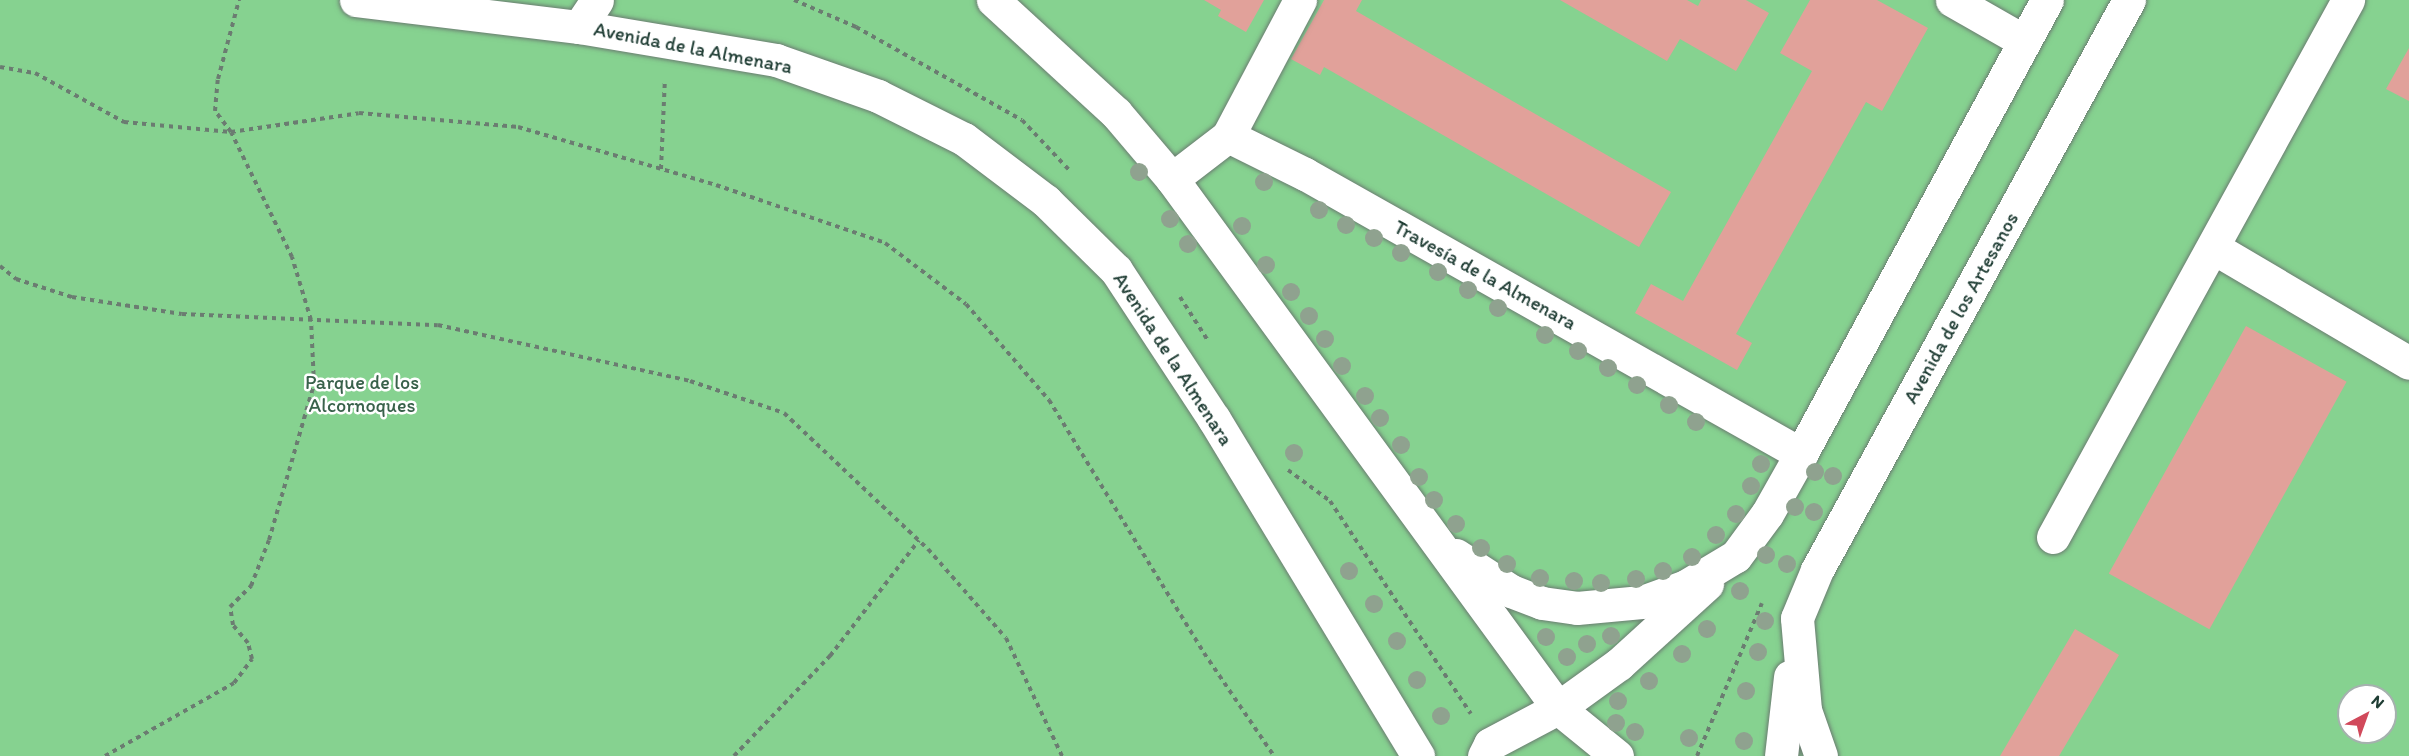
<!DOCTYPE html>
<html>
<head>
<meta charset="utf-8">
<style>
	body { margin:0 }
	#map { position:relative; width:2409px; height:756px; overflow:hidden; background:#f9f1e3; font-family:Itim,sans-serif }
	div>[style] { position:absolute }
	.green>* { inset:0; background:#86d290 }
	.building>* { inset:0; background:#e1a19a; transform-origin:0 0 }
	.path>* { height:4px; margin-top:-2px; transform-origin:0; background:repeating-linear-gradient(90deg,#6b7c71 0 4.5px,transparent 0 9px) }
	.roads { filter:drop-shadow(0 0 2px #6b7c71) drop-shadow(0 0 2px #6b7c71) }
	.minor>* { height:33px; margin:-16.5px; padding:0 16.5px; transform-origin:16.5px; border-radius:16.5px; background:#fff }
	.trees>* { width:18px; height:18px; margin:-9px; border-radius:50%; background:#8fa28f }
	span { translate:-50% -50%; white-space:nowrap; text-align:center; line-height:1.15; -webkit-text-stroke:5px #fff; paint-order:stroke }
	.street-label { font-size:20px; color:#1f3d34 }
	.park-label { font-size:20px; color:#39624b }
	.north { position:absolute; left:2337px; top:684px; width:60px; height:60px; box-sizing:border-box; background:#fff; border:2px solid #a5b1ae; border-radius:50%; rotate:41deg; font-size:16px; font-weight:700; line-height:24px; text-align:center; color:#1f3d34 }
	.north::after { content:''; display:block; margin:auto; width:21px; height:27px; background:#d1495b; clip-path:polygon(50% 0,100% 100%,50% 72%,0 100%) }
</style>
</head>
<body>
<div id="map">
	<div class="green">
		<div style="clip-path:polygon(evenodd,0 0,2409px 0,2409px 756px,0 756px,0 0,2349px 696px,2385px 696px,2385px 732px,2349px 732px,2349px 696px)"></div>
	</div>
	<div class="building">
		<div style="clip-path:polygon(1204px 0,1264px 0,1246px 32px,1218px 16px,1221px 10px)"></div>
		<div style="clip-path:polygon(1324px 0,1362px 0,1356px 11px,1671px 192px,1639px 247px,1324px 67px,1320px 75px,1291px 59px)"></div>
		<div style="clip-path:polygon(1560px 0,1687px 0,1698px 6px,1701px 0,1746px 0,1769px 13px,1736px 71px,1680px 39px,1667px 61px)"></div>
		<div style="clip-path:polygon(1810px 0,1877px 0,1928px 28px,1882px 111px,1866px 102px,1736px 334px,1752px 343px,1737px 370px,1635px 313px,1651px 284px,1683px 301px,1812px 71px,1780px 53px)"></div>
		<div style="clip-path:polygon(2409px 48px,2409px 101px,2386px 89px)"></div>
		<div style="left:2246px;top:326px;width:115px;height:283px;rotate:29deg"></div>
		<div style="clip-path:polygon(2075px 629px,2119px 655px,2059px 756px,2000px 756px)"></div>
	</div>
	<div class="path">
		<div style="left:794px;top:0;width:68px;rotate:23.5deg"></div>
		<div style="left:856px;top:27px;width:190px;rotate:29.3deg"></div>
		<div style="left:1022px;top:120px;width:71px;rotate:46.7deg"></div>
		<div style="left:0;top:67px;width:36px;rotate:10deg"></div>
		<div style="left:35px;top:73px;width:102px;rotate:28.8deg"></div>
		<div style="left:124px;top:122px;width:107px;rotate:5.3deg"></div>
		<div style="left:231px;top:132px;width:129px;rotate:-8.4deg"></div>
		<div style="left:359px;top:113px;width:160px;rotate:5deg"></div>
		<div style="left:518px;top:127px;width:206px;rotate:16.3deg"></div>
		<div style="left:716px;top:185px;width:179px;rotate:18.9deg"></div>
		<div style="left:885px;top:243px;width:101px;rotate:37deg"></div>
		<div style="left:966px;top:304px;width:127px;rotate:49.2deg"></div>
		<div style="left:1049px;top:400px;width:297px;rotate:58.5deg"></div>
		<div style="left:1204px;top:653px;width:125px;rotate:55.8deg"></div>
		<div style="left:661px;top:169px;width:90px;rotate:-87.5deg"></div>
		<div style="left:0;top:266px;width:21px;rotate:39deg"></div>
		<div style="left:16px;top:279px;width:59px;rotate:17.8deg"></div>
		<div style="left:72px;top:297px;width:111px;rotate:8.8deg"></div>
		<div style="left:182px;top:314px;width:256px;rotate:2.5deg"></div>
		<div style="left:438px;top:325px;width:258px;rotate:12.5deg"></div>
		<div style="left:690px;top:381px;width:99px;rotate:18.8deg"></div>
		<div style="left:784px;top:413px;width:198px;rotate:43.4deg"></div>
		<div style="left:928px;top:549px;width:118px;rotate:48.8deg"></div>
		<div style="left:1006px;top:638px;width:131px;rotate:64.6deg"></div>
		<div style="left:1180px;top:297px;width:50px;rotate:57.3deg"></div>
		<div style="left:1288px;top:470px;width:52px;rotate:36.4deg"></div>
		<div style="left:1330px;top:501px;width:255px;rotate:56.5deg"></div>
		<div style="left:105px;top:756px;width:148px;rotate:-29.5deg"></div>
		<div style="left:234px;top:683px;width:30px;rotate:-53deg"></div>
		<div style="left:252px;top:659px;width:16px;rotate:-104deg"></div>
		<div style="left:248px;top:643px;width:23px;rotate:-130deg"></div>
		<div style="left:233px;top:625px;width:18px;rotate:-99deg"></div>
		<div style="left:230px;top:607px;width:30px;rotate:-45deg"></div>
		<div style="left:251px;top:586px;width:49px;rotate:-68.6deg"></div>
		<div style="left:269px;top:540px;width:162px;rotate:-73.9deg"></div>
		<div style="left:314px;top:384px;width:64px;rotate:-92.7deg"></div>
		<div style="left:311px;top:320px;width:66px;rotate:-106.8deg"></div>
		<div style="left:292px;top:257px;width:139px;rotate:-116deg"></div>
		<div style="left:231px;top:132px;width:26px;rotate:-127deg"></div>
		<div style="left:215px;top:111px;width:32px;rotate:-85deg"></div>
		<div style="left:218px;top:79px;width:82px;rotate:-75.1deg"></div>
		<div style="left:734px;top:756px;width:139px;rotate:-46.2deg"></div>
		<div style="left:830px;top:656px;width:146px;rotate:-52.5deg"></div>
		<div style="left:1697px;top:756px;width:166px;rotate:-67deg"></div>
	</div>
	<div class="roads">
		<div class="minor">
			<div style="left:356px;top:0;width:225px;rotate:6.9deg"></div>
			<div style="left:579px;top:27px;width:200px;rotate:9.5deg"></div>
			<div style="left:776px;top:60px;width:108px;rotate:19.4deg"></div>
			<div style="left:878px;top:96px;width:96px;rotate:26.6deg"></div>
			<div style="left:964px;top:139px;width:103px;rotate:37.1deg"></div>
			<div style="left:1046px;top:201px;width:98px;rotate:44.6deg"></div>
			<div style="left:1116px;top:270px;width:178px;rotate:56.7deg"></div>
			<div style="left:1214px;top:419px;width:394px;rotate:58.8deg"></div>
			<div style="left:993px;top:0;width:167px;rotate:42.6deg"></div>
			<div style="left:1116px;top:113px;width:87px;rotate:49.7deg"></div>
			<div style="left:1172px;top:179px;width:655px;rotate:53.88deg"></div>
			<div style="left:1558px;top:708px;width:76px;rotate:39.1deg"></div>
			<div style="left:1952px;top:0;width:83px;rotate:29.7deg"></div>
			<div style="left:579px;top:27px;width:32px;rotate:-56deg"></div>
			<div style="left:1228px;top:136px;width:86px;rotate:26.3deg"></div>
			<div style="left:1305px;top:174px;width:570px;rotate:29.45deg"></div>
			<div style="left:1172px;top:179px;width:71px;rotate:-37.5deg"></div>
			<div style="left:1228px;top:136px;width:154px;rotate:-62.1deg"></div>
			<div style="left:2214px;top:248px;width:226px;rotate:30.5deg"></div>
			<div style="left:2053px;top:537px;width:613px;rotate:-61.22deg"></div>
			<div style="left:1456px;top:555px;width:66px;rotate:33.2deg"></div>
			<div style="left:1511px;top:591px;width:33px;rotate:21deg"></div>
			<div style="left:1542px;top:603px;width:35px;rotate:8deg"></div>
			<div style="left:1577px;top:608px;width:65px;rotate:-5.3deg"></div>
			<div style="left:1642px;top:602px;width:47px;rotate:-20deg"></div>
			<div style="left:1686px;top:586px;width:58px;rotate:-31deg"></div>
			<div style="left:1736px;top:556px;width:52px;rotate:-53.6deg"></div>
			<div style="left:1767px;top:514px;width:69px;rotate:-60.5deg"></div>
			<div style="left:1801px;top:454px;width:516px;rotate:-61.55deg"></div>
			<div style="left:1484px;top:756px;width:13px;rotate:-63deg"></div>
			<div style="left:1490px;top:744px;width:77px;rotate:-27.9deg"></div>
			<div style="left:1558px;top:708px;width:75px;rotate:-35.8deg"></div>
			<div style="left:1619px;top:664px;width:119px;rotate:-42.3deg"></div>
			<div style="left:1781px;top:756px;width:80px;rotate:-83.5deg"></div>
			<div style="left:1821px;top:756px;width:49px;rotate:-109.2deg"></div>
			<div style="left:1805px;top:710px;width:92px;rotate:-95deg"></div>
			<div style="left:1797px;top:618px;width:52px;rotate:-67.4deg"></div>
			<div style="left:1817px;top:570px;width:650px;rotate:-61.31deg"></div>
		</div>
	</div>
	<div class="trees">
		<div style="left:1139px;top:172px"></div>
		<div style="left:1264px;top:182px"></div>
		<div style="left:1319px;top:210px"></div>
		<div style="left:1170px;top:219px"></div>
		<div style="left:1346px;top:225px"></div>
		<div style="left:1242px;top:226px"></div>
		<div style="left:1374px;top:238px"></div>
		<div style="left:1188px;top:244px"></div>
		<div style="left:1401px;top:253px"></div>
		<div style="left:1266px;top:265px"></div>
		<div style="left:1438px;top:272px"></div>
		<div style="left:1468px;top:290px"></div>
		<div style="left:1291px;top:292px"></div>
		<div style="left:1498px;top:308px"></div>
		<div style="left:1309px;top:316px"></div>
		<div style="left:1545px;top:335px"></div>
		<div style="left:1325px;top:339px"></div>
		<div style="left:1578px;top:351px"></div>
		<div style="left:1342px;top:366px"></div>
		<div style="left:1608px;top:368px"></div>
		<div style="left:1637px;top:385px"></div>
		<div style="left:1365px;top:396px"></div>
		<div style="left:1669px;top:405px"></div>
		<div style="left:1380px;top:418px"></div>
		<div style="left:1696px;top:422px"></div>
		<div style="left:1401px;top:445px"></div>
		<div style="left:1294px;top:453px"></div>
		<div style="left:1761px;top:464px"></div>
		<div style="left:1815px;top:472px"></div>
		<div style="left:1833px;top:476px"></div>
		<div style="left:1419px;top:477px"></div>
		<div style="left:1751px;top:486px"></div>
		<div style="left:1434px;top:500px"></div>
		<div style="left:1795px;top:507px"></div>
		<div style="left:1814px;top:512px"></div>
		<div style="left:1736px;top:514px"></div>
		<div style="left:1456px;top:524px"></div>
		<div style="left:1716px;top:535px"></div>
		<div style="left:1481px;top:548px"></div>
		<div style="left:1766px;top:555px"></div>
		<div style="left:1692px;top:557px"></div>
		<div style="left:1507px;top:564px"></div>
		<div style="left:1787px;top:564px"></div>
		<div style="left:1349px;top:571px"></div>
		<div style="left:1663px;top:571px"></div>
		<div style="left:1540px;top:578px"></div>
		<div style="left:1636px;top:579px"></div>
		<div style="left:1574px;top:581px"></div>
		<div style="left:1601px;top:583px"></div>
		<div style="left:1740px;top:591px"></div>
		<div style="left:1374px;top:604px"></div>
		<div style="left:1765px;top:621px"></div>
		<div style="left:1707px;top:629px"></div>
		<div style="left:1611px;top:636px"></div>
		<div style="left:1546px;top:637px"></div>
		<div style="left:1397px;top:641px"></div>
		<div style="left:1587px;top:644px"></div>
		<div style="left:1758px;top:652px"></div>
		<div style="left:1682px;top:654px"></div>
		<div style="left:1567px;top:657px"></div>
		<div style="left:1417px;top:680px"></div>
		<div style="left:1649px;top:681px"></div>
		<div style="left:1746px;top:691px"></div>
		<div style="left:1618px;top:701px"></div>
		<div style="left:1441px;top:716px"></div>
		<div style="left:1616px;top:723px"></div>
		<div style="left:1635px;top:732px"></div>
		<div style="left:1689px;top:738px"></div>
		<div style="left:1744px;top:741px"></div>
	</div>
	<div class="street-label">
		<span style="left:693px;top:48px;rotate:11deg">Avenida de la Almenara</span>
		<span style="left:1485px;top:275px;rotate:29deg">Travesía de la Almenara</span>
		<span style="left:1961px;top:308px;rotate:-61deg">Avenida de los Artesanos</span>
		<span style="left:1173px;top:359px;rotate:57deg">Avenida de la Almenara</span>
	</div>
	<div class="park-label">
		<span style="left:362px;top:394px">Parque de los<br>Alcornoques</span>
	</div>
	<div class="north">N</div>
</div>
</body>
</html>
